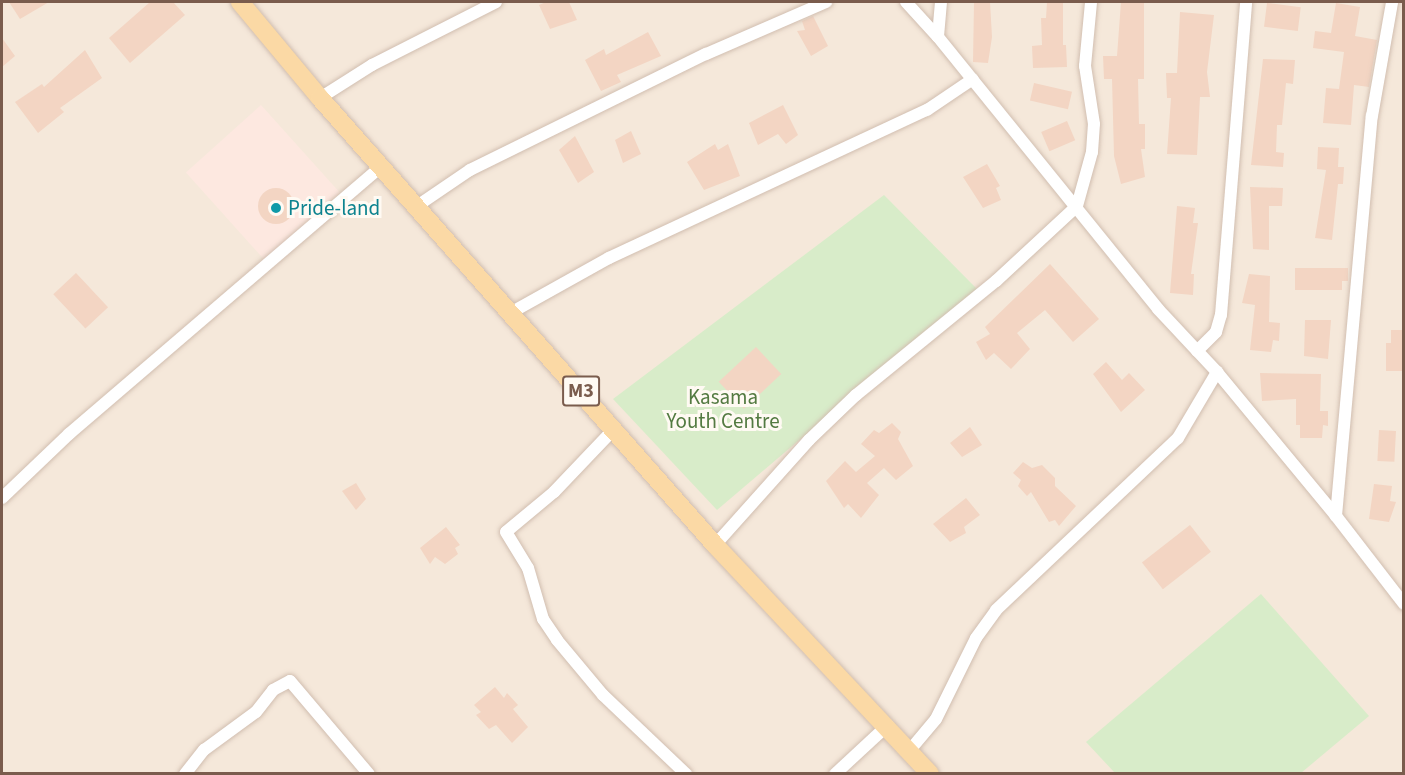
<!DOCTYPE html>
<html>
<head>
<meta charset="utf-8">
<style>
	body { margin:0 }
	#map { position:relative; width:1405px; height:775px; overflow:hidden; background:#fdf6ec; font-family:"Source Sans 3",sans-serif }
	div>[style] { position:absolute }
	.residential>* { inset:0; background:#f5e8da; transform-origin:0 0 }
	.commercial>* { inset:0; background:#fde8e0; transform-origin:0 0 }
	.green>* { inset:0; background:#d8ecc9 }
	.building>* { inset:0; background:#f3d5c3; transform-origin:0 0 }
	.round { border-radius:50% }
	.roads { filter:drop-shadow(0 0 2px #d1beb0) drop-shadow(0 0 2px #d1beb0) }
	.minor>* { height:12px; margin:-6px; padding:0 6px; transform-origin:6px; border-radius:6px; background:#fff }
	.primary>* { height:18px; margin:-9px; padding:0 9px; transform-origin:9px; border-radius:9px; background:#fbd9a5 }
	.dots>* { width:16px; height:16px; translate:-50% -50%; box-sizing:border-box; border:3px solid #fffaf3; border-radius:50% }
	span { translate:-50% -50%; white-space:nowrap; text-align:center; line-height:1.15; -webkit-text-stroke:6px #fffaf3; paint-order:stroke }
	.shield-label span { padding:2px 4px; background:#fffaf3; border:2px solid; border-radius:4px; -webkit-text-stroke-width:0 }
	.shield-label { font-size:20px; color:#7a5c4d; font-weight:700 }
	.culture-label { font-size:21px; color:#0d838f }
	.left { translate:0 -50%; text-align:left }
	.park-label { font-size:21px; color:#537a41 }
	.frame { position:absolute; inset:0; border:3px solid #7a5c4d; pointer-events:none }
</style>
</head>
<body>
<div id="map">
	<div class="residential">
		<div style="left:2px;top:2px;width:1401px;height:771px"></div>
	</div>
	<div class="commercial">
		<div style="left:261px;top:105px;width:118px;height:101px;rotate:48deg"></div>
	</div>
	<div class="green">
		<div style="clip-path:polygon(884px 195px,977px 289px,717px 510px,613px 399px)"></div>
		<div style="clip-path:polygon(1261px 594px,1369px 716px,1301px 773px,1115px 773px,1086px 742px)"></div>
	</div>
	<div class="building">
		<div style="clip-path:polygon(9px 2px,49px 2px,20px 19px)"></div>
		<div style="clip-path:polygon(150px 2px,173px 2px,185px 15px,130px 63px,109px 38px)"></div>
		<div style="clip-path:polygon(546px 2px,569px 2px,577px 20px,550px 29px,539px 5px)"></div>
		<div style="clip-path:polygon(974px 2px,990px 2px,992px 37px,988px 63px,973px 62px)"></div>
		<div style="clip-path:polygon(1047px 2px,1063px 2px,1063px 45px,1066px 45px,1067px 67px,1033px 68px,1032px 46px,1042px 45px,1041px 18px,1046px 18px)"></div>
		<div style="clip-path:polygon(1121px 2px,1144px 2px,1144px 79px,1138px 79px,1139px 124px,1145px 124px,1145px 149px,1141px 149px,1145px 177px,1121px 184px,1114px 156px,1112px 79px,1104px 79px,1103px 56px,1117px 56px)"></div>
		<div style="left:1267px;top:3px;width:34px;height:24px;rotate:7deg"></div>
		<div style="clip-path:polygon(1336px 3px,1360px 7px,1355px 36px,1377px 40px,1369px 87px,1354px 85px,1351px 125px,1323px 123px,1326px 88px,1339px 89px,1344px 52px,1313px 48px,1315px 31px,1331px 33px)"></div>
		<div style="clip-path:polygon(1180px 12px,1214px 15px,1207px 72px,1210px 97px,1200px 97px,1197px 155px,1167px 154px,1171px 98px,1167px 98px,1166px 73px,1177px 73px)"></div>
		<div style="clip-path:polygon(813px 16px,828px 46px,811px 56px,797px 31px,805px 30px,802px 21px)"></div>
		<div style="clip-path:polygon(648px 32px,661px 56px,617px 75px,621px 82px,601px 91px,585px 60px,604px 49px,606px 55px)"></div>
		<div style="clip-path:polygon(2px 38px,15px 56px,2px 67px)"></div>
		<div style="clip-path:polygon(85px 50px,102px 78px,60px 108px,64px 112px,38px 133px,15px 102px,42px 84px,44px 87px)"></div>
		<div style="clip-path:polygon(1263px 59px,1295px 60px,1293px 84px,1286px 83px,1282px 125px,1277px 125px,1276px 152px,1284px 153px,1283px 167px,1251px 165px)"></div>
		<div style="left:1034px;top:83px;width:39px;height:18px;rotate:13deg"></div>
		<div style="clip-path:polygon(783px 105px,798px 135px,786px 144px,778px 134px,758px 145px,749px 123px)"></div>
		<div style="left:1067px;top:121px;width:21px;height:28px;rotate:67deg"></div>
		<div style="clip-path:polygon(631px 131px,641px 154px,623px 163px,615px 140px)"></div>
		<div style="clip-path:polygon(575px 136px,594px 172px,578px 183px,559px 150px)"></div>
		<div style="clip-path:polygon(715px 144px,718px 150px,728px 144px,740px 176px,704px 190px,687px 162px)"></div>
		<div style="clip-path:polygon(1318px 147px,1339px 148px,1338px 167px,1344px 167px,1343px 184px,1338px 184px,1332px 240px,1315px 238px,1326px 170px,1317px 169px)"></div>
		<div style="clip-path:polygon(987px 164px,1000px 186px,996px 188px,1001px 200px,983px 208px,963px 177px)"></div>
		<div style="clip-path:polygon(1250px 187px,1283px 188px,1282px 206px,1269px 206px,1269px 250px,1253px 249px)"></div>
		<div class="round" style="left:258px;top:188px;width:36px;height:36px"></div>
		<div style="clip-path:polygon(1177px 206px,1195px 208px,1193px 223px,1198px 223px,1191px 274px,1194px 274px,1193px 295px,1170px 293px)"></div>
		<div style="clip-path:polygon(1050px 264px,1099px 319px,1073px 342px,1045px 310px,1017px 333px,1030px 349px,1011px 369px,994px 353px,986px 360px,976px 342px,990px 334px,985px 327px)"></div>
		<div style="clip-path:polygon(1295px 268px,1348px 268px,1348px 281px,1342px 281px,1342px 290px,1295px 290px)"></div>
		<div style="left:76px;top:273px;width:47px;height:31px;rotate:47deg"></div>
		<div style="clip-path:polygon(1249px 274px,1270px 276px,1269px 322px,1280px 323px,1279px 341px,1273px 340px,1271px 352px,1250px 350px,1255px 305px,1242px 303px)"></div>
		<div style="clip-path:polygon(1305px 320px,1331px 320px,1328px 359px,1304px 356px)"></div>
		<div style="clip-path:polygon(1391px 330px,1404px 330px,1404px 371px,1386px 371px,1386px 343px,1391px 343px)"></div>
		<div style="left:756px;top:347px;width:37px;height:51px;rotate:47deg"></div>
		<div style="clip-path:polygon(1106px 362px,1122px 380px,1129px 373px,1145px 390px,1121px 412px,1093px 374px)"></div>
		<div style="clip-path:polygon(1260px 373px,1321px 374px,1320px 411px,1328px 411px,1328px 426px,1323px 425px,1322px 438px,1300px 438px,1300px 425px,1296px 425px,1296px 399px,1262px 401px)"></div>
		<div style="clip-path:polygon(892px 423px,901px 432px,898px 439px,913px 466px,896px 480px,884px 468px,867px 483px,879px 495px,861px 518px,848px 504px,844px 508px,826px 481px,845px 461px,856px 472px,875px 456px,861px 444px,874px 430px,879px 433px)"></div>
		<div style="clip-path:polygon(970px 427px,982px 445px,962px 457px,950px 443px)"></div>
		<div style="left:1379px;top:430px;width:17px;height:31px;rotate:3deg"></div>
		<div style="clip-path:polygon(1023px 462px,1032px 468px,1042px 465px,1055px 478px,1055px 486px,1076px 506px,1059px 526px,1055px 520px,1049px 522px,1031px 492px,1027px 496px,1018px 486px,1021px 480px,1013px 473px)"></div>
		<div style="clip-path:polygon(356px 483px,366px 499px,356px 510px,342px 491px)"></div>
		<div style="clip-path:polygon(1374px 484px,1392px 486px,1390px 501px,1396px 502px,1389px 522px,1369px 519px)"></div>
		<div style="clip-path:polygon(966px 498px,980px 515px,964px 527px,966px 533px,950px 542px,933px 524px)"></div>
		<div style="left:1190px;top:525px;width:34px;height:61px;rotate:52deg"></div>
		<div style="clip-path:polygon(446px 527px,460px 545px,455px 548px,458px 554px,445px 564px,435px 557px,430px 564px,420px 548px)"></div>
		<div style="clip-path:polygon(495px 687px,504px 698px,507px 693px,518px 705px,513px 709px,528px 727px,512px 743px,496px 725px,489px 729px,476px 715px,481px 712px,474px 705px)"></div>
	</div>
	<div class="roads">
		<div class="minor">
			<div style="left:906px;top:2px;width:47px;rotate:47.6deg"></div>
			<div style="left:941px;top:2px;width:35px;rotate:95deg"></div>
			<div style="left:938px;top:37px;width:350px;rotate:51deg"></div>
			<div style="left:1158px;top:309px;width:86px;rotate:46.9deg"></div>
			<div style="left:1217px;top:372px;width:187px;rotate:50.4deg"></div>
			<div style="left:1336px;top:516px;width:111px;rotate:52.3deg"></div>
			<div style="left:320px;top:98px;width:62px;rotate:-32.4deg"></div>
			<div style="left:372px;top:65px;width:139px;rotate:-26.9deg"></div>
			<div style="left:417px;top:206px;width:64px;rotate:-34.2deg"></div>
			<div style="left:470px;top:170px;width:263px;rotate:-26.2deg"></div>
			<div style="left:706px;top:54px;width:131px;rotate:-23.4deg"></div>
			<div style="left:512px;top:312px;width:111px;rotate:-29.1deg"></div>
			<div style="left:609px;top:258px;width:351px;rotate:-25deg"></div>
			<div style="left:927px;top:110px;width:55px;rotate:-34deg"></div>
			<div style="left:1197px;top:351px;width:27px;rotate:-45deg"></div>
			<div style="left:1216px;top:332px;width:18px;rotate:-74deg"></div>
			<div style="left:1221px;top:315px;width:314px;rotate:-85.4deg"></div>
			<div style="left:614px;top:429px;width:87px;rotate:133.6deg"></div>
			<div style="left:554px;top:492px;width:62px;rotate:140.2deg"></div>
			<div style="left:506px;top:532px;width:42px;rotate:58.6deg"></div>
			<div style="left:528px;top:568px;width:53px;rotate:73.6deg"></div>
			<div style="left:543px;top:619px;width:25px;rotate:56deg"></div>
			<div style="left:557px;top:640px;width:72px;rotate:50.1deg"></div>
			<div style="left:603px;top:695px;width:115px;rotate:43.6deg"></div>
			<div style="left:2px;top:498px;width:93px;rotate:-43.7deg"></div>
			<div style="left:69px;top:434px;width:412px;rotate:-40.6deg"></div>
			<div style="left:1336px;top:516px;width:402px;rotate:-84.9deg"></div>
			<div style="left:1372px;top:116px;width:116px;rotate:-80deg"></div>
			<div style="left:715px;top:545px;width:141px;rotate:-48.2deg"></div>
			<div style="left:809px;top:440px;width:65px;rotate:-43.8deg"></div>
			<div style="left:856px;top:395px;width:181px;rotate:-39.2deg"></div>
			<div style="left:996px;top:281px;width:110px;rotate:-42.8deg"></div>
			<div style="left:1077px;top:206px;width:56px;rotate:-74.5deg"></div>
			<div style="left:1092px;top:152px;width:28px;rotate:-86deg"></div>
			<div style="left:1094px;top:124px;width:59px;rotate:-98.8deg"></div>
			<div style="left:1085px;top:66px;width:64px;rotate:-84.6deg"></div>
			<div style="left:910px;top:750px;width:40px;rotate:-50deg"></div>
			<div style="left:936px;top:719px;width:90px;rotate:-63.7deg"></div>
			<div style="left:976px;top:638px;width:34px;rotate:-54deg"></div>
			<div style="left:996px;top:610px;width:250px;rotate:-43.4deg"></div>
			<div style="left:1178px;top:438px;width:77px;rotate:-59.4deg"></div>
			<div style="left:185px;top:774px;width:31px;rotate:-52deg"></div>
			<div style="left:204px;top:750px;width:64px;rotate:-36.2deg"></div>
			<div style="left:256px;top:712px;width:28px;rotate:-52deg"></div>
			<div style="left:273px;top:690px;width:19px;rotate:-28deg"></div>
			<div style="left:290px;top:681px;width:122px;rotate:49.7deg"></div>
			<div style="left:835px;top:774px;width:72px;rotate:-42.8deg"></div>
		</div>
		<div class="primary">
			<div style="left:240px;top:2px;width:125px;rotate:50.2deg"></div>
			<div style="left:320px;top:98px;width:597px;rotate:48.53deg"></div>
			<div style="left:715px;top:545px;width:314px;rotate:46.8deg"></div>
		</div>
	</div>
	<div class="dots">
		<div style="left:276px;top:208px;background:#0f9aa8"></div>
	</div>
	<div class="shield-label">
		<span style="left:581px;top:391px">M3</span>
	</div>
	<div class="culture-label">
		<span class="left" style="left:288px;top:208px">Pride-land</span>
	</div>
	<div class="park-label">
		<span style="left:723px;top:409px">Kasama<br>Youth Centre</span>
	</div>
	<div class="frame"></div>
</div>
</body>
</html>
